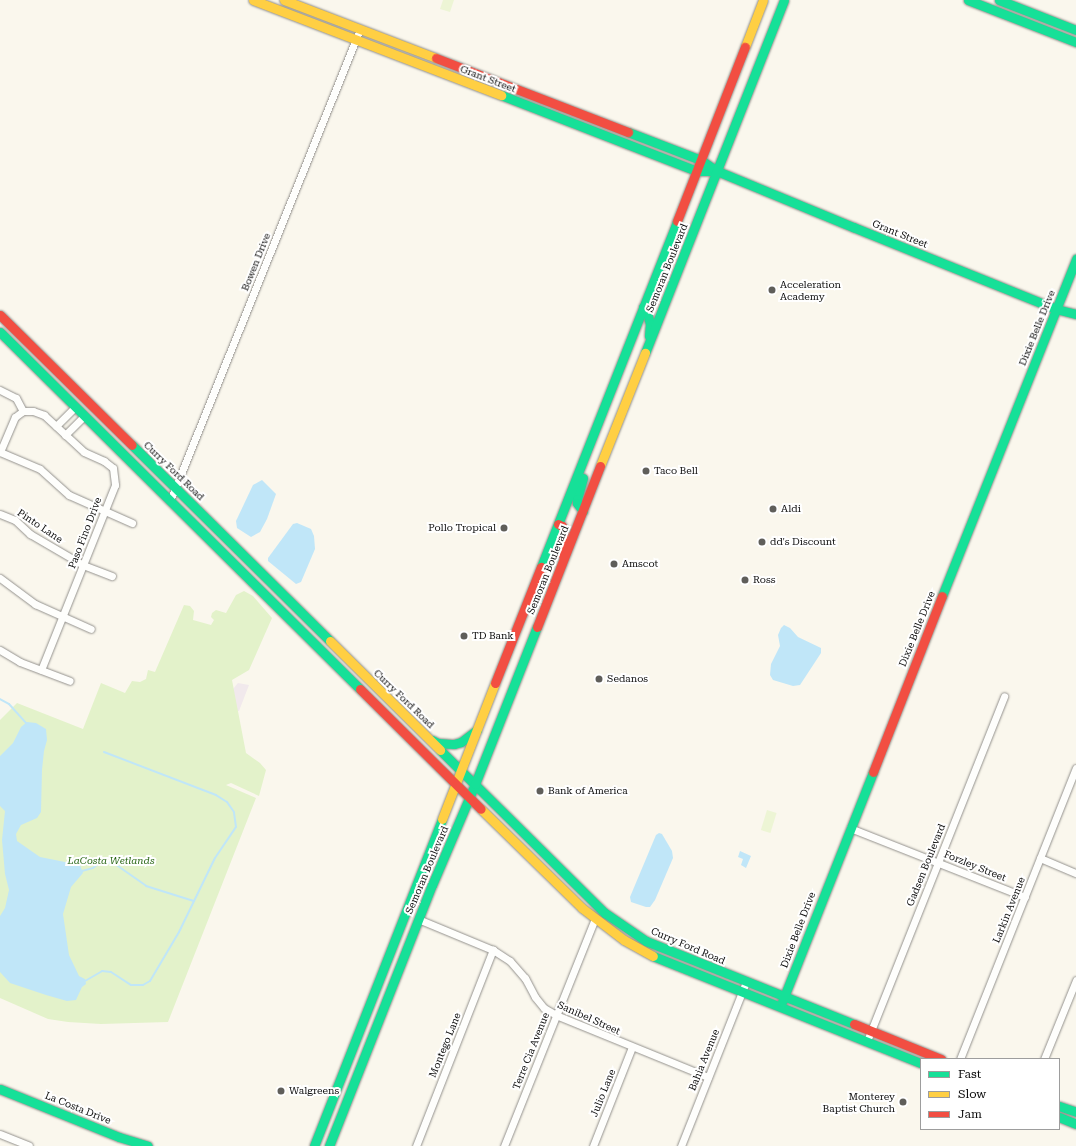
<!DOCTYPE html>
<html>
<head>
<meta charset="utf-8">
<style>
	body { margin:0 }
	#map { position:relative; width:1076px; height:1146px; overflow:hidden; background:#faf7ed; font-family:"Roboto Serif",serif }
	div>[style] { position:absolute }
	.industrial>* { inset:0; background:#f1e9ec }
	.green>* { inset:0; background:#e3f2ca }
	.pitch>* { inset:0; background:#edf5d5; transform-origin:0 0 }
	.water>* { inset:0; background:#c0e6f8 }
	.stream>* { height:2px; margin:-1px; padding:0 1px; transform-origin:1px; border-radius:1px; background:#c0e6f8 }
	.roads { filter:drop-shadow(0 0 1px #93918d) drop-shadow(0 0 1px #93918d) }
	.street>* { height:7px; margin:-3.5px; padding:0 3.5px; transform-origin:3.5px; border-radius:3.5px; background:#fefefc }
	.fast>* { height:9px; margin:-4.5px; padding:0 4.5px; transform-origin:4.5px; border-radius:4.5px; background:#16e098 }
	.slow>* { height:9px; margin:-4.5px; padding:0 4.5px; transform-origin:4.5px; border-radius:4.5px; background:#ffcf43 }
	.jam>* { height:9px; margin:-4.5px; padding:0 4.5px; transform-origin:4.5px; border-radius:4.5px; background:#f24e42 }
	.dots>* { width:11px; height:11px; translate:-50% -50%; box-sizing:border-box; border:2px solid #fff; border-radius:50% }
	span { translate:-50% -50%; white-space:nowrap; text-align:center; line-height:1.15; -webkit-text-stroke:4px #fff; paint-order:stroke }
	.street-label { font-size:10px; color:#0b0b0b }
	.poi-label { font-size:10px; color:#0b0b0b }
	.left { translate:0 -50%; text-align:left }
	.right { translate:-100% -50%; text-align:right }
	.park-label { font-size:10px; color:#296716; font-style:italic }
	.legend { position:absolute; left:920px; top:1058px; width:140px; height:72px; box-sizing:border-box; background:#fff; border:1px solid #9d9d9d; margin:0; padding:5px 7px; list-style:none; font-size:12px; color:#0b0b0b }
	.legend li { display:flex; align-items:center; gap:8px; height:20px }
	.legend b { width:20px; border:1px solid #9d9d9d }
</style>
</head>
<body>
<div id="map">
	<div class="industrial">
		<div style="clip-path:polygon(238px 683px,249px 685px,239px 711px,236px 711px,233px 689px)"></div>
	</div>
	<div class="green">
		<div style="clip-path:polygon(244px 591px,253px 596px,272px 618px,249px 670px,232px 680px,246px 753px,260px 763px,266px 770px,259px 796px,231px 783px,226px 785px,256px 798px,168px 1022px,101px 1024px,68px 1022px,48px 1019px,0 998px,0 720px,17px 703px,83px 729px,101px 683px,125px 693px,132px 681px,140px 682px,146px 679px,148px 670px,155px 672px,184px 605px,190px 606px,194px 611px,193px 620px,211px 625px,214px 620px,211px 617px,212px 613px,216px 610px,226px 613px,236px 595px)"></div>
	</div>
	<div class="pitch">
		<div style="clip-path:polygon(443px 0,454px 0,450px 12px,440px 9px)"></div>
		<div style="left:767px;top:810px;width:10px;height:21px;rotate:17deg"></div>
	</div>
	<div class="water">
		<div style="clip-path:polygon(262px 480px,276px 494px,267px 519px,260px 532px,251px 537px,237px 528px,236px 521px,253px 485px)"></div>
		<div style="clip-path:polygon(297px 523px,311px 529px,314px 536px,315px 549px,301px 582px,296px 584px,268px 561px,268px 558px,293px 524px)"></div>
		<div style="clip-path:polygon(784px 625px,790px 628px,798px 637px,821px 648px,821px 653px,800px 685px,793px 686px,773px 680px,770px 675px,771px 664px,780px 646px,778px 635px,781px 628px)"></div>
		<div style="clip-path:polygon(27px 722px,36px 723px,46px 729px,47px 740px,44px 751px,42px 770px,41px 812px,37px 818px,21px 825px,16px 834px,17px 841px,40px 857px,80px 865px,83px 873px,71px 887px,63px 914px,69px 955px,79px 976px,85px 979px,86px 984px,82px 987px,76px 1000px,67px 1001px,46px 995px,10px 983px,0 972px,0 916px,5px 908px,9px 890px,5px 874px,2px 840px,5px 811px,0 806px,0 756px,13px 743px,21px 727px)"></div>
		<div style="clip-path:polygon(659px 833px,662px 834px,672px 851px,673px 858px,655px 900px,650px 907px,646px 907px,631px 902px,630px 897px,656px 835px)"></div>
		<div style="clip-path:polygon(740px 851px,751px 856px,746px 868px,741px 865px,743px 859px,738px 857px)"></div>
	</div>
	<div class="stream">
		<div style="left:0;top:699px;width:10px;rotate:29deg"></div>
		<div style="left:9px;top:704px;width:27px;rotate:48deg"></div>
		<div style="left:82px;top:871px;width:11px;rotate:-15deg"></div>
		<div style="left:93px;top:868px;width:11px;rotate:-38deg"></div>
		<div style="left:102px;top:861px;width:13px;rotate:13deg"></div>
		<div style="left:115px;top:864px;width:38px;rotate:35deg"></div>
		<div style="left:146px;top:886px;width:50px;rotate:17.4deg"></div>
		<div style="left:85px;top:981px;width:20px;rotate:-30deg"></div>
		<div style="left:102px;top:971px;width:9px;rotate:6deg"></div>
		<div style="left:111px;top:972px;width:24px;rotate:33deg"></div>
		<div style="left:131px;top:985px;width:12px"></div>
		<div style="left:143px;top:985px;width:8px;rotate:-30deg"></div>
		<div style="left:150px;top:981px;width:57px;rotate:-59.4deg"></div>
		<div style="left:179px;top:932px;width:82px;rotate:-64.1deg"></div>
		<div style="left:215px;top:858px;width:37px;rotate:-56deg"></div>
		<div style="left:236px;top:827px;width:15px;rotate:-98deg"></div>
		<div style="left:234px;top:812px;width:12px;rotate:-125deg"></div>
		<div style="left:227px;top:802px;width:13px;rotate:-148deg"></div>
		<div style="left:216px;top:795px;width:120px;rotate:-159deg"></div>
	</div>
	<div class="roads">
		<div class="street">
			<div style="left:0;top:390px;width:18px;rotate:27deg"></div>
			<div style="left:16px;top:398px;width:15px;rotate:62deg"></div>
			<div style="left:56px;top:426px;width:27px;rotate:-45deg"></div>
			<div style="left:65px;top:435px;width:27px;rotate:-45deg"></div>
			<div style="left:0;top:452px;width:38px;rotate:-67deg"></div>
			<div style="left:15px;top:417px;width:10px;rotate:-37deg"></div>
			<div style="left:23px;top:411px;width:10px"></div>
			<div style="left:33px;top:411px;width:12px;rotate:20deg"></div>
			<div style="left:44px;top:415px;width:54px;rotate:42.8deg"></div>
			<div style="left:84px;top:452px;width:22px;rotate:24deg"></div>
			<div style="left:104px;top:461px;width:11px;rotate:38deg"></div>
			<div style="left:113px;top:468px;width:17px;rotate:83deg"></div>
			<div style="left:115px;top:485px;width:199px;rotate:111.8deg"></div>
			<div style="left:0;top:452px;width:43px;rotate:23deg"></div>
			<div style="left:40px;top:469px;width:39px;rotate:42deg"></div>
			<div style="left:69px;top:495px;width:69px;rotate:24deg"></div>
			<div style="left:170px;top:501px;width:509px;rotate:-68.07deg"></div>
			<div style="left:0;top:514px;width:16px;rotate:22deg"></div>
			<div style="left:15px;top:520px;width:21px;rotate:43deg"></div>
			<div style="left:30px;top:534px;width:61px;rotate:30.3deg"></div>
			<div style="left:83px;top:565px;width:31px;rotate:21deg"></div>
			<div style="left:0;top:578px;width:44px;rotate:36.6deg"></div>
			<div style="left:35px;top:604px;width:61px;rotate:24.1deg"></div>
			<div style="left:0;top:650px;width:23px;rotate:31deg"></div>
			<div style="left:20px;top:662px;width:53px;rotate:20.8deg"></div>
			<div style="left:850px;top:828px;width:188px;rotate:21.5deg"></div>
			<div style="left:1040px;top:858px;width:39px;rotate:23deg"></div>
			<div style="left:418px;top:919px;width:81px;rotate:22.5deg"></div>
			<div style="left:493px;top:950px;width:20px;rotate:33deg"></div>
			<div style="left:510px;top:961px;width:23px;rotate:49deg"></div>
			<div style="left:525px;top:978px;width:21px;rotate:62deg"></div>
			<div style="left:535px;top:997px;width:14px;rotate:51deg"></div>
			<div style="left:544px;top:1008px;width:14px;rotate:30deg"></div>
			<div style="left:556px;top:1015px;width:164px;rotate:22.2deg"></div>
			<div style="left:867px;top:1041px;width:371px;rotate:-68.3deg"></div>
			<div style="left:960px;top:1059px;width:313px;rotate:-68.3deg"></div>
			<div style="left:1044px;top:1059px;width:85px;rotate:-67.9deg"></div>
			<div style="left:0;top:1134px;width:31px;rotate:22deg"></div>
			<div style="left:416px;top:1146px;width:211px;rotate:-68.6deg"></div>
			<div style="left:504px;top:1146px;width:245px;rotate:-68.2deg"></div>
			<div style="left:593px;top:1146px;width:106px;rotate:-68.5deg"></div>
			<div style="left:681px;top:1146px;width:176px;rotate:-68.4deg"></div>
		</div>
		<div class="fast">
			<div style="left:968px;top:0;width:116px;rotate:21.3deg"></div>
			<div style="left:999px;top:0;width:83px;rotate:21.3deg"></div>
			<div style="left:501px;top:95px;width:210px;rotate:21.2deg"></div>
			<div style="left:697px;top:171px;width:20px"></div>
			<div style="left:628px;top:132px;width:78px;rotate:21deg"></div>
			<div style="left:701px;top:160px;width:19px;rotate:35deg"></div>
			<div style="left:717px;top:171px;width:147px;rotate:22.4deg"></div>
			<div style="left:853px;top:227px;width:219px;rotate:22deg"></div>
			<div style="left:1056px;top:309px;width:21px;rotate:14deg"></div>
			<div style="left:643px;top:307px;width:6px;rotate:51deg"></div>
			<div style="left:647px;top:312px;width:12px;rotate:76deg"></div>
			<div style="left:650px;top:324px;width:12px;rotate:95deg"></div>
			<div style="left:0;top:332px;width:507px;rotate:44.76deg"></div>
			<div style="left:645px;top:353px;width:379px;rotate:-68.5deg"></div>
			<div style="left:132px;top:445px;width:279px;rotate:44.7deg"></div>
			<div style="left:583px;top:478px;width:22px;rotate:106deg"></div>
			<div style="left:577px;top:499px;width:4px;rotate:90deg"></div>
			<div style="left:577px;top:503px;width:10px;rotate:53deg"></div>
			<div style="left:541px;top:567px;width:372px;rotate:-68.5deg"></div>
			<div style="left:942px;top:596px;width:363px;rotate:-68.3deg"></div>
			<div style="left:432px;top:740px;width:7px;rotate:27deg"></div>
			<div style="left:438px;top:743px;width:16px;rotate:4deg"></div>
			<div style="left:454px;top:744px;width:7px;rotate:-16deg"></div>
			<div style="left:461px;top:742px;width:20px;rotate:-37deg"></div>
			<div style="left:440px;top:750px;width:232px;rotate:44.7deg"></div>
			<div style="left:605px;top:913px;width:50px;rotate:34.3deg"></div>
			<div style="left:646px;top:941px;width:224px;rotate:21.8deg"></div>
			<div style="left:653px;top:956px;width:289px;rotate:21.8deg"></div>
			<div style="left:782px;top:1002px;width:247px;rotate:-68.4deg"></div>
			<div style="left:0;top:1089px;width:128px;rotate:22deg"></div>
			<div style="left:119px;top:1137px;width:30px;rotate:17deg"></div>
			<div style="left:1059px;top:1106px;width:18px;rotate:19deg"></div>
			<div style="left:1059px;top:1117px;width:18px;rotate:22deg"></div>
			<div style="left:314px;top:1146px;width:351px;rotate:-68.6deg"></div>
			<div style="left:329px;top:1146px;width:281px;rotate:-68.5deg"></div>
			<div style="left:432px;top:885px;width:110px;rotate:-66.9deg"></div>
			<div style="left:475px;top:784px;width:169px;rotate:-68.5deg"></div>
		</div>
		<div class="slow">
			<div style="left:253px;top:0;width:266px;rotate:21deg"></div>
			<div style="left:284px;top:0;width:163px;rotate:20.9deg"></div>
			<div style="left:745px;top:47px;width:50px;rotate:-69deg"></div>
			<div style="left:600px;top:466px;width:122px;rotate:-68.3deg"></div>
			<div style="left:330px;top:641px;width:155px;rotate:44.7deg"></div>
			<div style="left:481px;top:809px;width:141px;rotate:44.4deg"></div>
			<div style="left:582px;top:908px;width:53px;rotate:37.3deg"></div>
			<div style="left:624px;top:940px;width:33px;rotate:29deg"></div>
			<div style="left:442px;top:819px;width:146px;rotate:-68.7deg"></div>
		</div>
		<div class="jam">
			<div style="left:436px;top:58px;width:206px;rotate:21.1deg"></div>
			<div style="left:677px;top:221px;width:187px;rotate:-68.7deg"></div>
			<div style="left:0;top:315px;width:185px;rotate:44.6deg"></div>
			<div style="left:558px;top:524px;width:4px;rotate:27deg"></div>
			<div style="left:562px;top:526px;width:4px;rotate:63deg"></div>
			<div style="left:564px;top:530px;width:23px;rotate:100deg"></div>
			<div style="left:537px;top:627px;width:173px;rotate:-68.6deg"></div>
			<div style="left:495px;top:683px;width:125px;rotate:-68.4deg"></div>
			<div style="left:360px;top:689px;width:170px;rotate:44.8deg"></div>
			<div style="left:873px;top:772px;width:189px;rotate:-68.6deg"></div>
			<div style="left:854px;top:1024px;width:94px;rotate:21.9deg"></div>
		</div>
	</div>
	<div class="dots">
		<div style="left:772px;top:290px;background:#5f5e5a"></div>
		<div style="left:646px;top:471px;background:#5f5e5a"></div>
		<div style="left:773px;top:509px;background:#5f5e5a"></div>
		<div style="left:504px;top:528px;background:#5f5e5a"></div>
		<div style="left:762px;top:542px;background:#5f5e5a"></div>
		<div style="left:614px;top:564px;background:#5f5e5a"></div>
		<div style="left:745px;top:580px;background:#5f5e5a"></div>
		<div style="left:464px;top:636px;background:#5f5e5a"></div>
		<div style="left:599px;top:679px;background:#5f5e5a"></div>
		<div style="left:540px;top:791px;background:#5f5e5a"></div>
		<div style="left:281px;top:1091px;background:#5f5e5a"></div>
		<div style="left:903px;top:1102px;background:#5f5e5a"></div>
	</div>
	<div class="street-label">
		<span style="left:488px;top:79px;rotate:21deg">Grant Street</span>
		<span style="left:900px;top:234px;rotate:22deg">Grant Street</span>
		<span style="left:256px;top:262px;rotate:-68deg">Bowen Drive</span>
		<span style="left:667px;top:268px;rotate:-68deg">Semoran Boulevard</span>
		<span style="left:1037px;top:328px;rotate:-68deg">Dixie Belle Drive</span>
		<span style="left:174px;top:471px;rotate:44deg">Curry Ford Road</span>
		<span style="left:40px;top:526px;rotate:34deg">Pinto Lane</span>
		<span style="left:85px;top:533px;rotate:-69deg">Paso Fino Drive</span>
		<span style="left:548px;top:570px;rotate:-68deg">Semoran Boulevard</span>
		<span style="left:917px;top:629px;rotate:-68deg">Dixie Belle Drive</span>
		<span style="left:404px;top:699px;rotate:44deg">Curry Ford Road</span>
		<span style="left:926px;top:865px;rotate:-68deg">Gadsen Boulevard</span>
		<span style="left:975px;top:866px;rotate:22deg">Forzley Street</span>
		<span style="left:427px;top:870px;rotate:-67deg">Semoran Boulevard</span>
		<span style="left:1009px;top:910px;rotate:-68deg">Larkin Avenue</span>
		<span style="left:798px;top:930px;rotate:-69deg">Dixie Belle Drive</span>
		<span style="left:688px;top:946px;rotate:23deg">Curry Ford Road</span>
		<span style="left:589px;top:1018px;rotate:24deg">Sanibel Street</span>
		<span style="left:445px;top:1045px;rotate:-68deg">Montego Lane</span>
		<span style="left:531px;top:1051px;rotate:-68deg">Terre Cia Avenue</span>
		<span style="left:704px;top:1060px;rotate:-68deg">Bahia Avenue</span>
		<span style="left:603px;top:1093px;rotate:-68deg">Julio Lane</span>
		<span style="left:78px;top:1108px;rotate:22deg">La Costa Drive</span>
	</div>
	<div class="poi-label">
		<span class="left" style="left:780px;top:290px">Acceleration<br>Academy</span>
		<span class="left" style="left:654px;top:471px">Taco Bell</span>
		<span class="left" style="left:781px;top:509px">Aldi</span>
		<span class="right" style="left:496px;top:528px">Pollo Tropical</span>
		<span class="left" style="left:770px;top:542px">dd's Discount</span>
		<span class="left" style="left:622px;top:564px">Amscot</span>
		<span class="left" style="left:753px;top:580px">Ross</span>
		<span class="left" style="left:472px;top:636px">TD Bank</span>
		<span class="left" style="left:607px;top:679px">Sedanos</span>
		<span class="left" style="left:548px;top:791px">Bank of America</span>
		<span class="left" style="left:289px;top:1091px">Walgreens</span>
		<span class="right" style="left:895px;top:1102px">Monterey<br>Baptist Church</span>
	</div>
	<div class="park-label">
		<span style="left:111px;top:861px">LaCosta Wetlands</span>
	</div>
	<ul class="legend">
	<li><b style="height:5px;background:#16e098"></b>Fast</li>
	<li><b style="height:5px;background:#ffcf43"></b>Slow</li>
	<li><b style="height:5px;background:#f24e42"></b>Jam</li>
	</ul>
</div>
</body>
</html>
